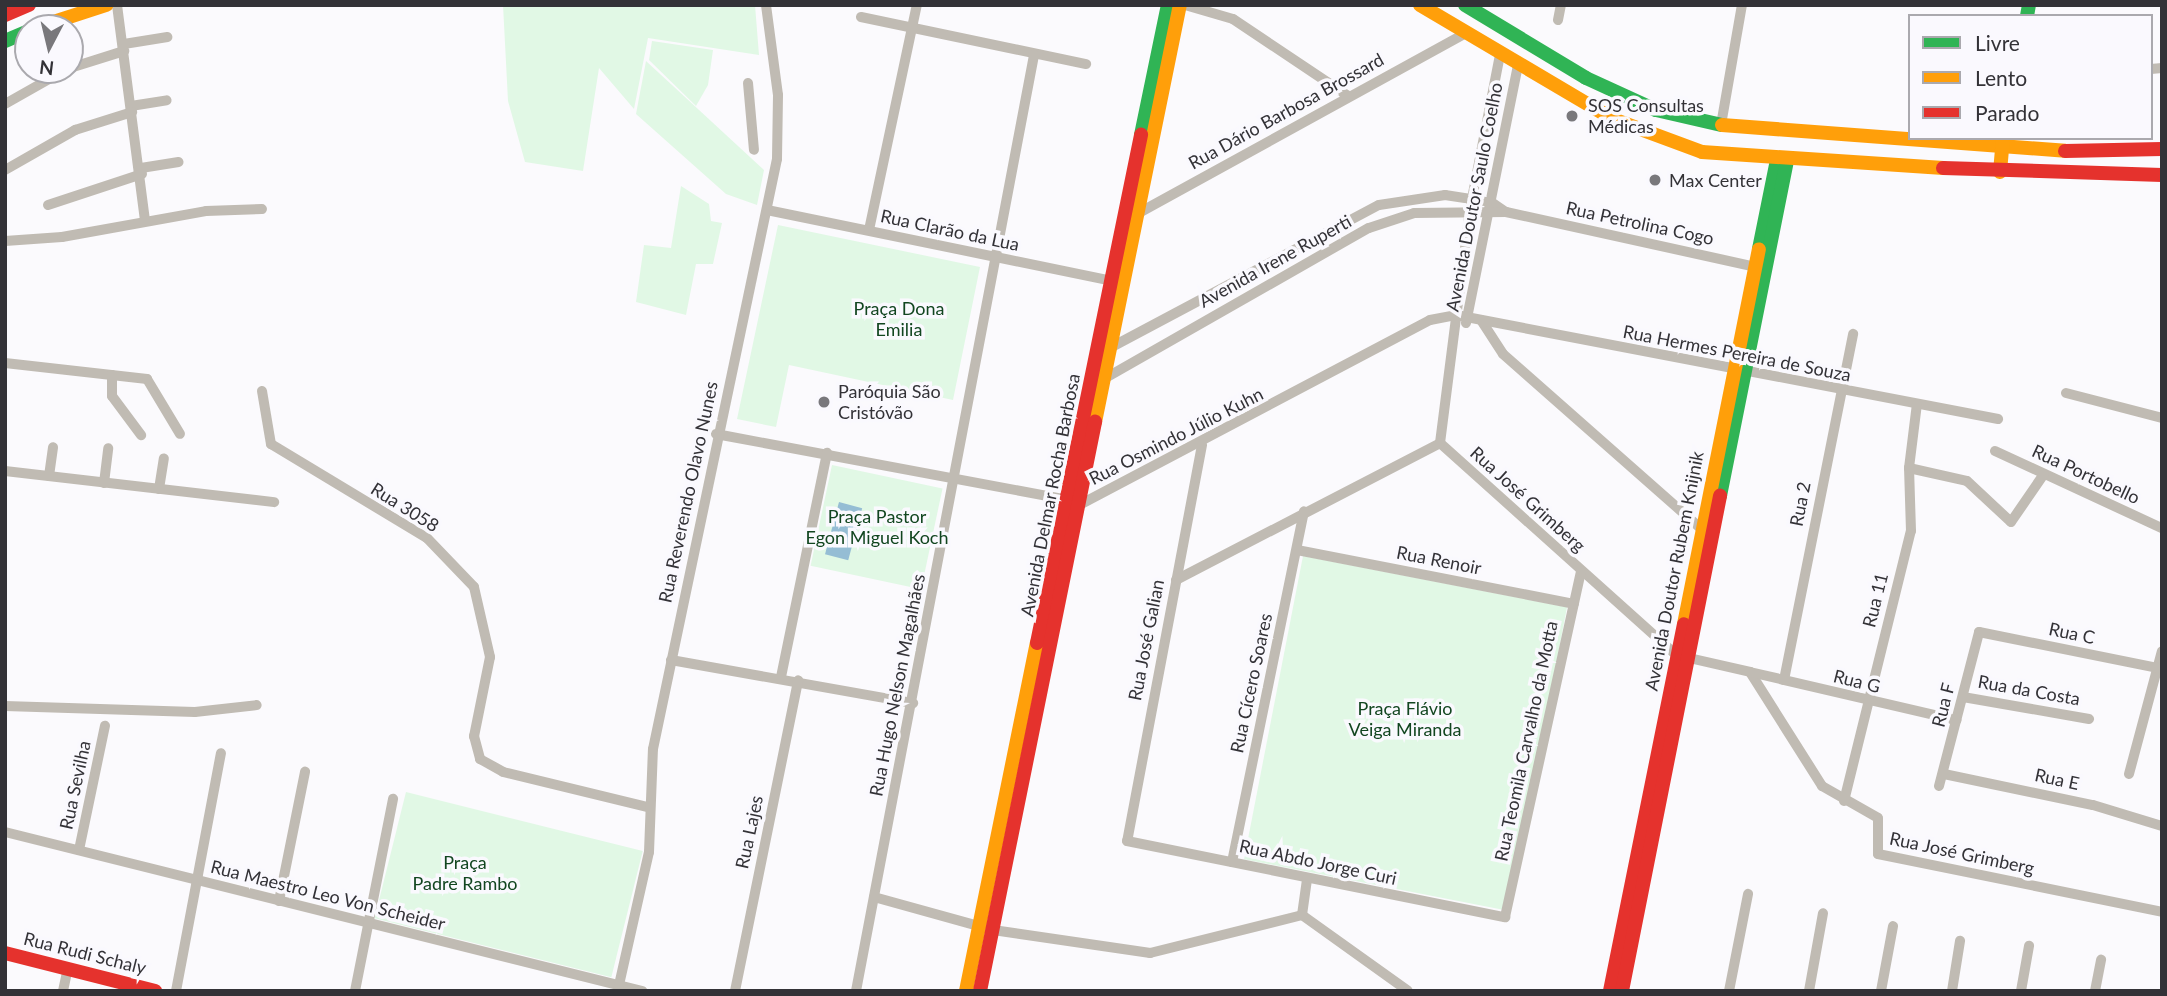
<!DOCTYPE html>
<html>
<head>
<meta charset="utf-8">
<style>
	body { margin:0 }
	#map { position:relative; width:2167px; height:996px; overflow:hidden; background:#fbfafd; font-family:Lato,sans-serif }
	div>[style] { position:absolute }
	.green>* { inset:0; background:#e1f8e5; transform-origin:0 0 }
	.water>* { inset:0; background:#95bdd4; transform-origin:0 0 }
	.street>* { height:10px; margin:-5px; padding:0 5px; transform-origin:5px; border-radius:5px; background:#c0bbb3 }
	.fast>* { height:14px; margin:-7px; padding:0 7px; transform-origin:7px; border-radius:7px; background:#30b455 }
	.slow>* { height:14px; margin:-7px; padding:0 7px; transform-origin:7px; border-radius:7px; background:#ff9f0a }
	.jam>* { height:14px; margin:-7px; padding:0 7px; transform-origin:7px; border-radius:7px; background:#e5322d }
	.dots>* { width:19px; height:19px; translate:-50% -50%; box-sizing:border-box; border:4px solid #faf9fe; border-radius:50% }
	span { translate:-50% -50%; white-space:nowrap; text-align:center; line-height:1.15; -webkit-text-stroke:7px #faf9fe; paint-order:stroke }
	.poi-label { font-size:18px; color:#333237 }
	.left { translate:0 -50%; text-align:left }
	.street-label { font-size:18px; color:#333237 }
	.park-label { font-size:18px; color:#124620 }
	.frame { position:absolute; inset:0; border:7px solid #333237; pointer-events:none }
	.legend { position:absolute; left:1908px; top:14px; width:245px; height:126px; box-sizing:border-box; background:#faf9fe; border:2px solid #aaa9ae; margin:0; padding:9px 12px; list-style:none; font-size:21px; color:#333237 }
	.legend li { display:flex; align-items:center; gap:14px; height:35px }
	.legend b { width:35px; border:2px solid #aaa9ae }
	.north { position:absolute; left:14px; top:14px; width:70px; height:70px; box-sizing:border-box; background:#faf9fe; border:2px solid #aaa9ae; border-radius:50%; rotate:187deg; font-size:19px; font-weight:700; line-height:28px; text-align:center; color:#333237 }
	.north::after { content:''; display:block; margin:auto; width:24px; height:32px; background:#79787c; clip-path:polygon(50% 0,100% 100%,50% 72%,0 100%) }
</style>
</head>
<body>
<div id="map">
	<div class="green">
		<div style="clip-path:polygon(503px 5px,755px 5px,759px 55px,648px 38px,634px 109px,599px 68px,583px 171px,525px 162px,508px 101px)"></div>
		<div style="clip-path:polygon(652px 41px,713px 50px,708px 85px,696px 106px,649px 60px)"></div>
		<div style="clip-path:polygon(646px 61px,764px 170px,757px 205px,726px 194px,636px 114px)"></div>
		<div style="clip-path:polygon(681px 186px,709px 204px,711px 221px,722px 223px,713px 264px,696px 264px,686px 315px,636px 302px,644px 245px,671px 248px)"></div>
		<div style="clip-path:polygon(778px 225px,980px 267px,953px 400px,789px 365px,776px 427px,737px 419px)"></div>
		<div style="left:832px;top:465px;width:113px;height:103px;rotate:12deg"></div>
		<div style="left:1303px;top:556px;width:269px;height:309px;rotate:11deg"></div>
		<div style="left:406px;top:792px;width:244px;height:130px;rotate:14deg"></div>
	</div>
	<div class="water">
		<div style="left:839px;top:502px;width:24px;height:54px;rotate:15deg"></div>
	</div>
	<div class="street">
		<div style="left:117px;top:5px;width:217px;rotate:82.6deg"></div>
		<div style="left:1185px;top:5px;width:50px;rotate:16.3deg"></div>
		<div style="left:1233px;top:19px;width:138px;rotate:33.8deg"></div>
		<div style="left:861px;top:17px;width:230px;rotate:11.8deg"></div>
		<div style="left:1558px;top:20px;width:15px;rotate:-79deg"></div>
		<div style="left:124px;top:44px;width:44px;rotate:-9.2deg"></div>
		<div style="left:70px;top:68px;width:57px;rotate:-17.5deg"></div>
		<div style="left:2151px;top:69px;width:11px;rotate:-5deg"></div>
		<div style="left:748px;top:83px;width:67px;rotate:84.9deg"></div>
		<div style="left:5px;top:104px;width:69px;rotate:-29.5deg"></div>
		<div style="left:131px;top:106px;width:36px;rotate:-9deg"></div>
		<div style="left:1721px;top:125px;width:122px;rotate:-80.1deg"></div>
		<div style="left:141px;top:168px;width:38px;rotate:-9deg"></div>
		<div style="left:5px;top:170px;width:81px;rotate:-29.7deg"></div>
		<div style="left:75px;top:130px;width:60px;rotate:-17.5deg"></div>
		<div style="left:48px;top:205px;width:99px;rotate:-18.3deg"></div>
		<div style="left:767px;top:210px;width:357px;rotate:11.6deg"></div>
		<div style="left:1135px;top:215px;width:378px;rotate:-28.8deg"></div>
		<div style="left:869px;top:230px;width:230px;rotate:-78deg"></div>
		<div style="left:5px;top:241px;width:57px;rotate:-4deg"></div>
		<div style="left:62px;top:237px;width:146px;rotate:-10.2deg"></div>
		<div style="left:206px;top:211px;width:56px;rotate:-2deg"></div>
		<div style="left:1481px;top:320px;width:40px;rotate:57.1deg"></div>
		<div style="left:1503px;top:354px;width:272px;rotate:41.4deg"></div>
		<div style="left:1466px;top:323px;width:264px;rotate:-78.6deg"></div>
		<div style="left:1106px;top:350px;width:309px;rotate:-28deg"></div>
		<div style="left:1379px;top:205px;width:67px;rotate:-8.6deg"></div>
		<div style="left:1445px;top:195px;width:47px;rotate:8.7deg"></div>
		<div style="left:1491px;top:202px;width:18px;rotate:34deg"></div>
		<div style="left:5px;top:363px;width:143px;rotate:6.4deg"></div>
		<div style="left:147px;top:379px;width:64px;rotate:59deg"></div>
		<div style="left:112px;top:375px;width:21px;rotate:90deg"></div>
		<div style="left:112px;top:396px;width:49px;rotate:53.4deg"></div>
		<div style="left:1102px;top:380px;width:307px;rotate:-29.7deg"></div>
		<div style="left:1369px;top:228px;width:47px;rotate:-18.4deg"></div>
		<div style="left:1414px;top:213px;width:92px;rotate:-0.6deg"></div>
		<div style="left:1506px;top:212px;width:261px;rotate:12.4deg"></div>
		<div style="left:262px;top:391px;width:54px;rotate:80.4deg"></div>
		<div style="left:271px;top:444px;width:182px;rotate:31.1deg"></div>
		<div style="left:427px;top:538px;width:68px;rotate:46.2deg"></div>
		<div style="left:474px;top:587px;width:72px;rotate:77.1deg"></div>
		<div style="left:490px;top:657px;width:81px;rotate:101.4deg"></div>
		<div style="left:474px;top:736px;width:24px;rotate:75deg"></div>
		<div style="left:480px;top:759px;width:26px;rotate:29deg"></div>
		<div style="left:503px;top:772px;width:149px;rotate:13.6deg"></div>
		<div style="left:2066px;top:393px;width:99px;rotate:14.6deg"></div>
		<div style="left:716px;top:434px;width:373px;rotate:10.6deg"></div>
		<div style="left:1083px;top:503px;width:392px;rotate:-27.8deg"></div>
		<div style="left:1430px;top:320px;width:26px;rotate:-11deg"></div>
		<div style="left:1456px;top:315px;width:552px;rotate:10.86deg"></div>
		<div style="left:1440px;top:443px;width:317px;rotate:41.9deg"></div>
		<div style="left:1676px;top:655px;width:76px;rotate:12.9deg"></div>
		<div style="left:1750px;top:672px;width:135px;rotate:57.7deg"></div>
		<div style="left:1822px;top:786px;width:64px;rotate:29.7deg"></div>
		<div style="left:1878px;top:818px;width:36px;rotate:90deg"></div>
		<div style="left:1878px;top:854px;width:290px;rotate:11.5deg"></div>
		<div style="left:1440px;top:443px;width:236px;rotate:-82.7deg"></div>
		<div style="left:1470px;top:209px;width:158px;rotate:-79deg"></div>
		<div style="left:1202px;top:445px;width:403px;rotate:100.7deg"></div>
		<div style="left:1127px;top:841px;width:386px;rotate:11.4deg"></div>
		<div style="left:1505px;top:917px;width:354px;rotate:-77.6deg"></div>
		<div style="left:1995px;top:451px;width:184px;rotate:24.8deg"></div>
		<div style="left:1909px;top:468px;width:59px;rotate:12.6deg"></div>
		<div style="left:1967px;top:481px;width:60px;rotate:43deg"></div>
		<div style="left:2011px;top:522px;width:58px;rotate:-55.5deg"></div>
		<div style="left:5px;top:471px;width:271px;rotate:6.6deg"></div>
		<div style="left:49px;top:476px;width:29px;rotate:-82deg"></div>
		<div style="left:104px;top:483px;width:35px;rotate:-83deg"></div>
		<div style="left:159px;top:489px;width:31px;rotate:-81deg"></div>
		<div style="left:1297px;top:550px;width:282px;rotate:11deg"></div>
		<div style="left:1176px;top:580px;width:297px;rotate:-27.4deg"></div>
		<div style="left:671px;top:660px;width:246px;rotate:10.1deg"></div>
		<div style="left:1750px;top:672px;width:212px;rotate:13.1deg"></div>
		<div style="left:781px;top:677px;width:229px;rotate:-78.4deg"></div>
		<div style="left:1784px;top:680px;width:353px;rotate:-78.7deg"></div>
		<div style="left:1963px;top:697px;width:128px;rotate:9.9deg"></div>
		<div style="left:5px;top:706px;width:190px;rotate:1.8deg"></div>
		<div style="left:195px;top:712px;width:62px;rotate:-6.4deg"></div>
		<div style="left:1944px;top:774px;width:152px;rotate:11.8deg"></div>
		<div style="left:2093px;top:805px;width:72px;rotate:16.9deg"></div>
		<div style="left:2129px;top:774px;width:127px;rotate:-75deg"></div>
		<div style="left:1939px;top:786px;width:159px;rotate:-75.4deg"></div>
		<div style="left:1979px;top:632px;width:183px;rotate:11.4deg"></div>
		<div style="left:1844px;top:801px;width:278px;rotate:-76.1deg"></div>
		<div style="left:1911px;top:531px;width:63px;rotate:-91.8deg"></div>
		<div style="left:1909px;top:468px;width:64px;rotate:-82.9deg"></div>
		<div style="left:5px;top:832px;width:657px;rotate:14.02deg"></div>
		<div style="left:79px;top:850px;width:127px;rotate:-78.2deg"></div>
		<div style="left:1232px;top:862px;width:358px;rotate:-78.4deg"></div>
		<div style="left:874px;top:897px;width:123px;rotate:15.5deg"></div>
		<div style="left:993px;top:930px;width:159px;rotate:8.3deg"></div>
		<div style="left:1150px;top:953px;width:157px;rotate:-14deg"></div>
		<div style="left:279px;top:901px;width:132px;rotate:-78.6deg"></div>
		<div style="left:1302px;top:915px;width:130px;rotate:35.6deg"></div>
		<div style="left:1302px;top:915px;width:36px;rotate:-82deg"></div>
		<div style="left:619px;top:985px;width:136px;rotate:-77.3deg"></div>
		<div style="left:649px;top:852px;width:103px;rotate:-87.8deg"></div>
		<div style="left:653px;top:749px;width:603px;rotate:-78.13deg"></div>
		<div style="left:777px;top:159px;width:64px;rotate:-89.1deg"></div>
		<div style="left:778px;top:95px;width:91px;rotate:-97.6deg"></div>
		<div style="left:63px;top:991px;width:24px;rotate:-78deg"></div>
		<div style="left:176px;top:991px;width:242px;rotate:-79.3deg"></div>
		<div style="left:355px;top:991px;width:196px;rotate:-78.8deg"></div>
		<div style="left:735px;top:991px;width:317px;rotate:-78.5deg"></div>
		<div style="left:856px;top:991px;width:953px;rotate:-79.23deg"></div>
		<div style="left:1729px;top:991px;width:99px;rotate:-78.9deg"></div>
		<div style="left:1809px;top:991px;width:79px;rotate:-79.8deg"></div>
		<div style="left:1881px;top:991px;width:66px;rotate:-79.5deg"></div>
		<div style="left:1952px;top:991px;width:51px;rotate:-80.9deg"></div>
		<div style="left:2021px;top:991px;width:46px;rotate:-79.9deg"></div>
		<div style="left:2095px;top:991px;width:32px;rotate:-79deg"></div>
	</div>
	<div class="fast">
		<div style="left:1465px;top:5px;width:141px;rotate:31.1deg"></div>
		<div style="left:1586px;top:78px;width:77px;rotate:24.6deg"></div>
		<div style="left:1656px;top:110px;width:68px;rotate:12.8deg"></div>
		<div style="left:2027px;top:16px;width:11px;rotate:-80deg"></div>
		<div style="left:5px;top:41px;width:25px;rotate:-23deg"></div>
		<div style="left:1141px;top:135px;width:133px;rotate:-78.3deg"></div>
		<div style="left:1759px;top:249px;width:91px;rotate:-78.6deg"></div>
		<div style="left:1720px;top:496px;width:343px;rotate:-78.7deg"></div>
	</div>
	<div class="slow">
		<div style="left:1420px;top:5px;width:224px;rotate:30.6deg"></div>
		<div style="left:1613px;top:119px;width:95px;rotate:20.3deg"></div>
		<div style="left:1702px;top:152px;width:242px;rotate:3.8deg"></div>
		<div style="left:35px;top:28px;width:75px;rotate:-17.9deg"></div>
		<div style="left:1722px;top:125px;width:344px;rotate:4.3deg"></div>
		<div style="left:2000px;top:172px;width:34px;rotate:-85deg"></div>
		<div style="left:1095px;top:422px;width:426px;rotate:-78.5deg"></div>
		<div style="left:1684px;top:624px;width:382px;rotate:-78.7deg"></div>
		<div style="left:966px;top:991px;width:355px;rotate:-78.5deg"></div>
	</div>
	<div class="jam">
		<div style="left:5px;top:15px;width:26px;rotate:-23deg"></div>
		<div style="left:2065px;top:151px;width:97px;rotate:-1.2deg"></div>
		<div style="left:1943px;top:168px;width:219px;rotate:1.8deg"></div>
		<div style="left:1037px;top:643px;width:519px;rotate:-78.43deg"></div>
		<div style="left:5px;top:953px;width:155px;rotate:14.2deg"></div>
		<div style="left:980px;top:991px;width:581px;rotate:-78.57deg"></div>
		<div style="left:1610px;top:991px;width:374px;rotate:-78.6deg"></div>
		<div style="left:1622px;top:991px;width:505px;rotate:-78.8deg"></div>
	</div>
	<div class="dots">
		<div style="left:1572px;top:116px;background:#79787c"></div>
		<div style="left:1655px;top:180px;background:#79787c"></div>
		<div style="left:824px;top:402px;background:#79787c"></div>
	</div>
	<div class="poi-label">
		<span class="left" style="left:1588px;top:116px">SOS Consultas<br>Médicas</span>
		<span class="left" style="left:1669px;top:180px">Max Center</span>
		<span class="left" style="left:838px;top:402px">Paróquia São<br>Cristóvão</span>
	</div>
	<div class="street-label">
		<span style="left:1286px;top:111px;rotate:-29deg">Rua Dário Barbosa Brossard</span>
		<span style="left:1474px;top:197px;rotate:-79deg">Avenida Doutor Saulo Coelho</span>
		<span style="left:1640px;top:223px;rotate:12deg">Rua Petrolina Cogo</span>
		<span style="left:950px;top:230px;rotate:12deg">Rua Clarão da Lua</span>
		<span style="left:1275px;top:261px;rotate:-29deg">Avenida Irene Ruperti</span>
		<span style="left:1737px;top:353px;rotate:11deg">Rua Hermes Pereira de Souza</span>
		<span style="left:1176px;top:436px;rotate:-27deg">Rua Osmindo Júlio Kuhn</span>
		<span style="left:2086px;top:474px;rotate:25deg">Rua Portobello</span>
		<span style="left:688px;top:492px;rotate:-78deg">Rua Reverendo Olavo Nunes</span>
		<span style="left:1050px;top:495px;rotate:-79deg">Avenida Delmar Rocha Barbosa</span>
		<span style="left:1528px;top:499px;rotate:42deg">Rua José Grimberg</span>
		<span style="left:1800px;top:504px;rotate:-79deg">Rua 2</span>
		<span style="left:405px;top:507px;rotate:32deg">Rua 3058</span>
		<span style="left:1439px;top:560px;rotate:11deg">Rua Renoir</span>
		<span style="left:1674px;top:571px;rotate:-79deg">Avenida Doutor Rubem Knijnik</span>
		<span style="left:1875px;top:600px;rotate:-76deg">Rua 11</span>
		<span style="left:2072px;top:633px;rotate:12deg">Rua C</span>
		<span style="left:1146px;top:640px;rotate:-79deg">Rua José Galian</span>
		<span style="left:1857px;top:681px;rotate:14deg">Rua G</span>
		<span style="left:1251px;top:683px;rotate:-78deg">Rua Cícero Soares</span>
		<span style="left:897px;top:685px;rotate:-79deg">Rua Hugo Nelson Magalhães</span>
		<span style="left:2029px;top:690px;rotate:10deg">Rua da Costa</span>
		<span style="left:1943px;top:705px;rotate:-76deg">Rua F</span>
		<span style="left:1526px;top:741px;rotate:-78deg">Rua Teomila Carvalho da Motta</span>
		<span style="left:2057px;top:779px;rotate:12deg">Rua E</span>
		<span style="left:75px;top:785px;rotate:-78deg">Rua Sevilha</span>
		<span style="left:749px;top:832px;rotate:-78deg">Rua Lajes</span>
		<span style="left:1962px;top:853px;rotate:12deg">Rua José Grimberg</span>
		<span style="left:1318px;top:862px;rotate:12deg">Rua Abdo Jorge Curi</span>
		<span style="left:328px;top:895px;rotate:14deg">Rua Maestro Leo Von Scheider</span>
		<span style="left:85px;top:953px;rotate:14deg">Rua Rudi Schaly</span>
	</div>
	<div class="park-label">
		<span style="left:899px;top:319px">Praça Dona<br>Emilia</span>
		<span style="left:877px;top:527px">Praça Pastor<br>Egon Miguel Koch</span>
		<span style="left:1405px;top:719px">Praça Flávio<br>Veiga Miranda</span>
		<span style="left:465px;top:873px">Praça<br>Padre Rambo</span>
	</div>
	<div class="frame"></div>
	<ul class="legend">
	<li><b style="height:9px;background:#30b455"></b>Livre</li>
	<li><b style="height:9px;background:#ff9f0a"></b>Lento</li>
	<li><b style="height:9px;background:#e5322d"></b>Parado</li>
	</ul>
	<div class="north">N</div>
</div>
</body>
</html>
